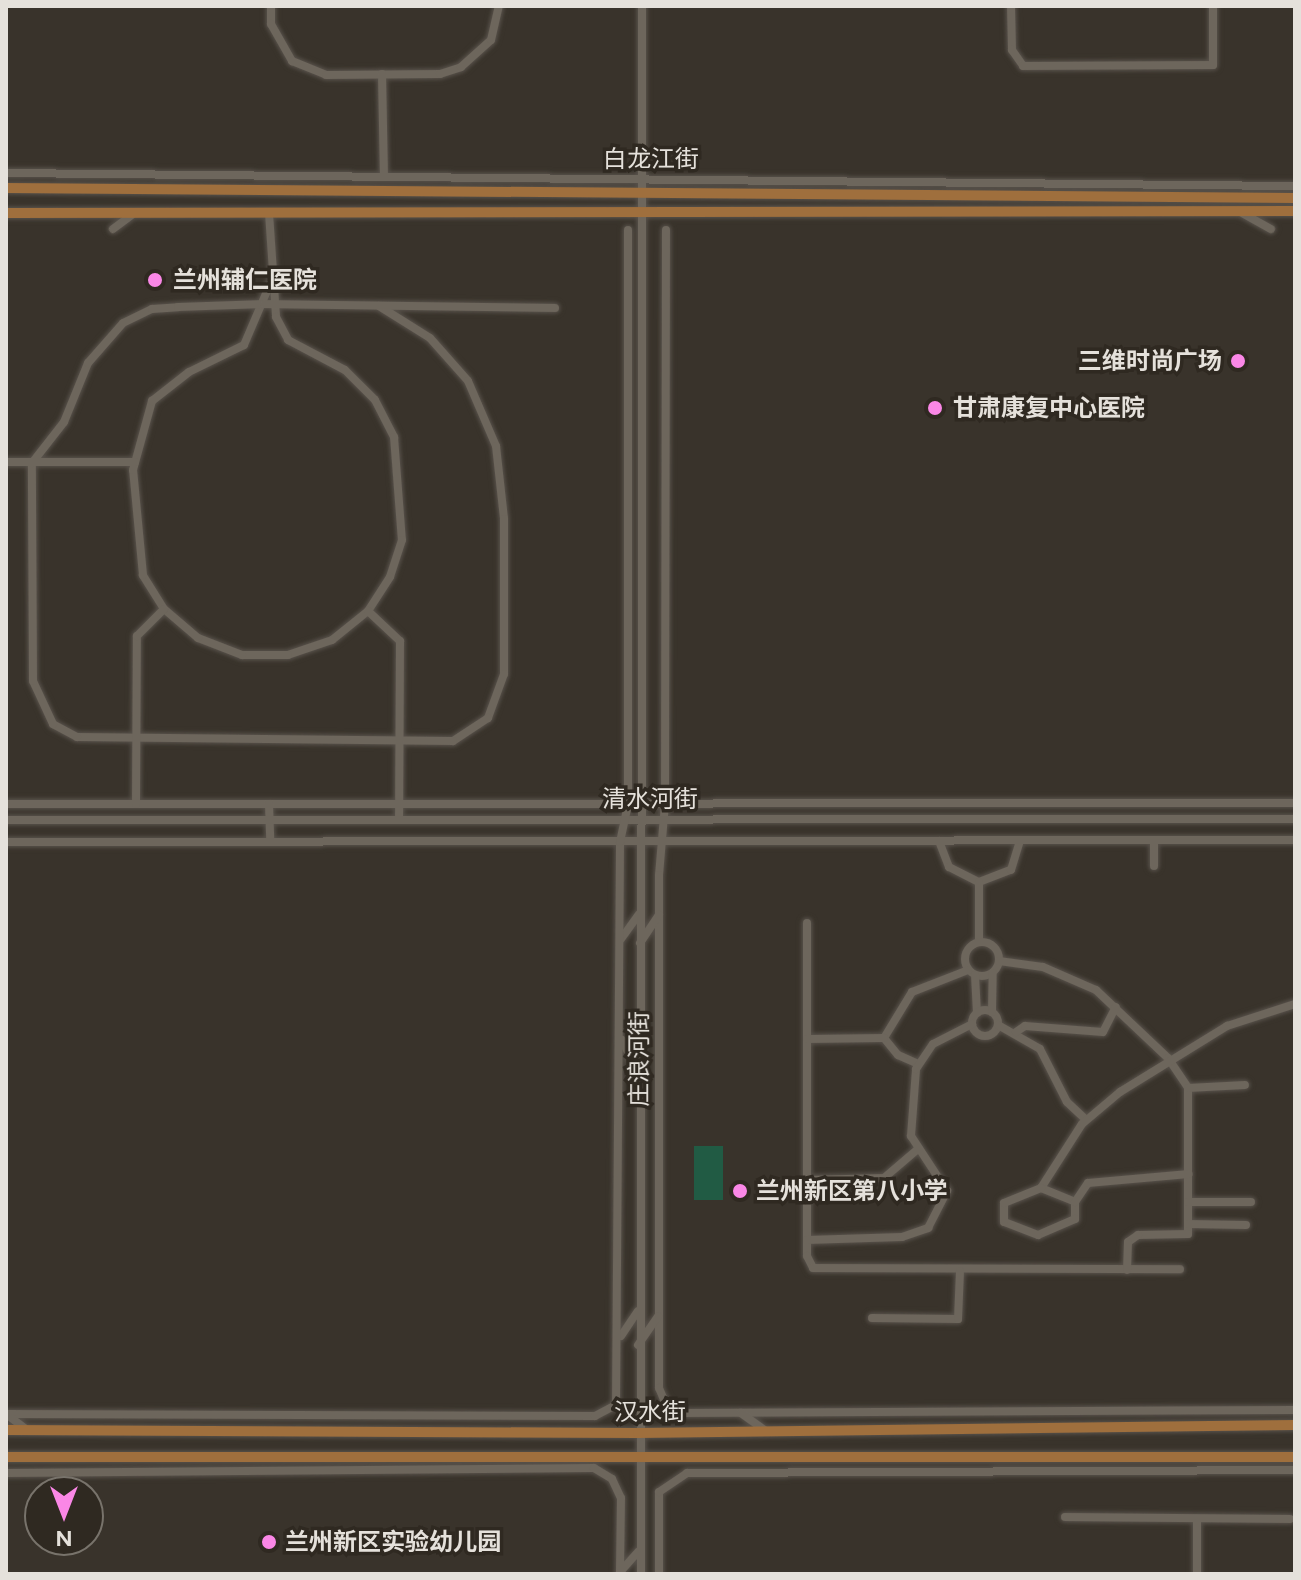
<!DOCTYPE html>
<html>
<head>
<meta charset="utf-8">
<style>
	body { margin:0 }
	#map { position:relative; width:1301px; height:1580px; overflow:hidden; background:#39332b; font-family:Figtree,"Noto Sans SC",sans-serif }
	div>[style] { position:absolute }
	.green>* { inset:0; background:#215b44; transform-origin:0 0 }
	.roads { filter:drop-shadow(0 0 2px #58524b) drop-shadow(0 0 2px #58524b) }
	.minor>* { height:8px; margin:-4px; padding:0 4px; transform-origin:4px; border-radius:4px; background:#6d665c }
	.minor>.ring { margin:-4px; padding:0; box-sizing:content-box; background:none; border:8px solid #6d665c; border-radius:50% }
	.major>* { height:10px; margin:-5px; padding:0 5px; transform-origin:5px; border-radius:5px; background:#9f6f3d }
	.dots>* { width:22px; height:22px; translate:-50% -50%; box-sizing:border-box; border:4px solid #2f2921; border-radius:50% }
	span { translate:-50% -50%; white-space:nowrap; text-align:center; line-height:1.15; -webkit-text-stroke:7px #2f2921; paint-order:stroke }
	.street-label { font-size:24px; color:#e5e1db }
	.poi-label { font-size:24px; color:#e5e1db; font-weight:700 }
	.left { translate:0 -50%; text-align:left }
	.right { translate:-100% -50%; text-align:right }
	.frame { position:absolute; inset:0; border:8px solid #e5e1db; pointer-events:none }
	.north { position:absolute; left:24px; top:1476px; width:80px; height:80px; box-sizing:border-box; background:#2f2921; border:2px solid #78736b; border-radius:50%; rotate:180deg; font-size:22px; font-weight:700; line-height:32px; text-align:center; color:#e5e1db }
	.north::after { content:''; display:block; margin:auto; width:28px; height:36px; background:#fa87e6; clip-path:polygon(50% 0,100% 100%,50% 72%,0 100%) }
</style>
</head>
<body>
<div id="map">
	<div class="green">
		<div style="left:694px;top:1146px;width:29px;height:54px"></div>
	</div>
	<div class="roads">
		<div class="minor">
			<div style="left:271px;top:6px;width:18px;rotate:90deg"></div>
			<div style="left:271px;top:24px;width:43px;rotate:60.4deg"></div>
			<div style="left:292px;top:61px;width:37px;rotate:22deg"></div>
			<div style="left:326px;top:75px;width:114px;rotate:-0.5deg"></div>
			<div style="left:440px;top:74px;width:22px;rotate:-18deg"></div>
			<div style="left:461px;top:67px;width:40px;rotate:-42deg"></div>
			<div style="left:491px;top:40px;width:35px;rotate:-77deg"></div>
			<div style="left:1011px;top:6px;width:44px;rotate:88.7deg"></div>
			<div style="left:1012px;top:50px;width:19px;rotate:55deg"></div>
			<div style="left:1023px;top:66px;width:190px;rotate:-0.3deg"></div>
			<div style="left:1213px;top:65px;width:59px;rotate:-90deg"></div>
			<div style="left:382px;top:74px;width:103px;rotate:88.9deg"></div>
			<div style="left:6px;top:173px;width:1289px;rotate:0.58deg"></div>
			<div style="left:269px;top:213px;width:104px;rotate:86.1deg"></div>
			<div style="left:276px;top:317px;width:26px;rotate:62deg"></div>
			<div style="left:288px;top:340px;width:64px;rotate:27.8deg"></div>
			<div style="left:345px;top:370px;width:42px;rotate:45deg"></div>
			<div style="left:375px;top:400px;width:42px;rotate:62.8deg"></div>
			<div style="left:394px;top:437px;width:103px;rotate:85.6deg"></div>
			<div style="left:402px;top:540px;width:39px;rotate:108deg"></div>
			<div style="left:390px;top:577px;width:40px;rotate:122.9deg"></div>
			<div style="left:368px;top:611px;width:46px;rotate:141.1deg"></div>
			<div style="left:332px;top:640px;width:46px;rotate:161.2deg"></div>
			<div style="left:288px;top:655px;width:46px;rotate:180deg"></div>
			<div style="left:242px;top:655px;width:47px;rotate:-158.9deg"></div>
			<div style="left:198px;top:638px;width:45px;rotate:-139.5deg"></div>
			<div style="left:164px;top:609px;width:40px;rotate:-122deg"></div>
			<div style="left:143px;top:575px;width:105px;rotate:-95.4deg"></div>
			<div style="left:133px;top:470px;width:72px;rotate:-74.6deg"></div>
			<div style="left:152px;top:401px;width:47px;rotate:-38.1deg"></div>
			<div style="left:189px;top:372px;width:61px;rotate:-26.1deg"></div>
			<div style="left:244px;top:345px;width:66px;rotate:-66.9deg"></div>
			<div style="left:1242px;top:213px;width:33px;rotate:29deg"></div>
			<div style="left:113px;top:229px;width:26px;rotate:-37deg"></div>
			<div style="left:666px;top:230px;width:574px;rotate:90.1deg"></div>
			<div style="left:665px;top:804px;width:71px;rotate:94.8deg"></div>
			<div style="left:659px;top:875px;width:513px;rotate:90deg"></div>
			<div style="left:659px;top:1388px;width:15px;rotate:67deg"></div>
			<div style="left:665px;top:1402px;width:19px;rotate:35deg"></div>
			<div style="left:681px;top:1413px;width:614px;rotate:-0.28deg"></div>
			<div style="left:379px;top:306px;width:60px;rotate:32.1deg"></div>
			<div style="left:430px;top:338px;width:57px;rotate:48.5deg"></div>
			<div style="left:468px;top:381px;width:71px;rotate:66.7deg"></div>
			<div style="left:496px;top:446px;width:73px;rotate:83.7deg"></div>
			<div style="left:504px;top:519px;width:155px;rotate:90deg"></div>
			<div style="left:504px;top:674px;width:47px;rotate:110deg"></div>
			<div style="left:488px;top:718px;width:42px;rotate:146.7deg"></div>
			<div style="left:453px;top:741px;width:376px;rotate:-179.4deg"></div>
			<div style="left:77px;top:737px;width:27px;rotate:-152deg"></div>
			<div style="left:53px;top:724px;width:47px;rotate:-114.9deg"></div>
			<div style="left:33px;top:681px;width:218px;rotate:-90.3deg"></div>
			<div style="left:32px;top:463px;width:52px;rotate:-52deg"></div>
			<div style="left:64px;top:422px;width:64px;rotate:-67.9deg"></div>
			<div style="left:88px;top:363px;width:53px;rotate:-48.8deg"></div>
			<div style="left:123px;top:323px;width:32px;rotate:-26deg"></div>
			<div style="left:152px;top:309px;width:26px;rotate:-4deg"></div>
			<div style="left:178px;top:307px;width:86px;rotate:-2deg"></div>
			<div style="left:264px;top:304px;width:291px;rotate:0.8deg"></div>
			<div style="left:6px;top:462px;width:129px"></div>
			<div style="left:368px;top:611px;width:44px;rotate:43.2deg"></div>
			<div style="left:400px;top:641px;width:178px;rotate:90.3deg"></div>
			<div style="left:6px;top:804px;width:1289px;rotate:-0.04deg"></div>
			<div style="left:136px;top:804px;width:168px;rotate:-89.7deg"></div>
			<div style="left:137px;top:636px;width:38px;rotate:-45deg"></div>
			<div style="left:269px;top:804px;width:38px;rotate:88deg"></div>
			<div style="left:6px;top:820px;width:1289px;rotate:-0.04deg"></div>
			<div style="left:1154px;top:840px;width:26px;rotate:90deg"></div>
			<div style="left:939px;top:841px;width:28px;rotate:69deg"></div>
			<div style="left:949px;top:867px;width:34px;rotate:27deg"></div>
			<div style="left:979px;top:882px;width:34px;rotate:-21deg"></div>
			<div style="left:1011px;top:870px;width:30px;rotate:-73deg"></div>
			<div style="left:6px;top:842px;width:1289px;rotate:-0.09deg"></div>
			<div style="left:979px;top:882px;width:60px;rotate:90deg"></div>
			<div style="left:807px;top:923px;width:333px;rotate:90deg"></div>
			<div style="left:807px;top:1256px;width:13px;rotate:63deg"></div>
			<div style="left:813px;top:1268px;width:367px;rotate:0.2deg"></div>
			<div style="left:621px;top:939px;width:31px;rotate:-54deg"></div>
			<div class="ring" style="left:965px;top:942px;width:26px;height:26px"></div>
			<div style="left:640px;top:943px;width:34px;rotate:-56deg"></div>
			<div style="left:999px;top:961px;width:44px;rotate:7.8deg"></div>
			<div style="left:1043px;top:967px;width:58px;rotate:23.5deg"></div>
			<div style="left:1096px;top:990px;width:99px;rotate:43.4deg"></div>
			<div style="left:1168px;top:1058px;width:36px;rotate:56deg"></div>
			<div style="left:1188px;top:1088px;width:146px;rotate:90deg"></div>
			<div style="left:1188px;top:1234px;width:50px;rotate:178.9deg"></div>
			<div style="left:1138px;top:1235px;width:12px;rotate:145deg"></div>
			<div style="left:1128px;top:1242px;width:28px;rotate:92deg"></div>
			<div style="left:975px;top:975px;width:38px;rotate:87deg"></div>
			<div class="ring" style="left:972px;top:1010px;width:18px;height:18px"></div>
			<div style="left:992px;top:1012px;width:39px;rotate:-89deg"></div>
			<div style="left:998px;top:1025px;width:48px;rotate:29.7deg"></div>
			<div style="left:1040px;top:1049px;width:59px;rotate:63deg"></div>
			<div style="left:1067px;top:1102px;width:26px;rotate:43deg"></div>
			<div style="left:1016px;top:1032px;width:11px;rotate:-34deg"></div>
			<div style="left:1025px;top:1026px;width:78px;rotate:4.4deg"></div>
			<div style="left:1103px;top:1032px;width:28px;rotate:-63deg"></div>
			<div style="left:884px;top:1038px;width:54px;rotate:-58.7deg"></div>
			<div style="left:912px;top:992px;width:60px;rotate:-21.4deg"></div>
			<div style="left:884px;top:1038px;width:22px;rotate:51deg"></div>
			<div style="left:898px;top:1055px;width:22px;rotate:24deg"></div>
			<div style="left:807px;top:1039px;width:77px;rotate:-0.7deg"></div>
			<div style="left:622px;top:1040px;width:34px;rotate:64deg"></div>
			<div style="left:1188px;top:1088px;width:57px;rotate:-3deg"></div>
			<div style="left:807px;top:1180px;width:77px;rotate:-1.5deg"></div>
			<div style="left:884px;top:1178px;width:45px;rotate:-40.5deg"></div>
			<div style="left:1041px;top:1188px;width:76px;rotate:-57.4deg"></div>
			<div style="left:1082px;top:1124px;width:50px;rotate:-40.1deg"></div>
			<div style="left:1120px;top:1092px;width:126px;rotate:-31.7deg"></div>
			<div style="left:1227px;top:1026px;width:71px;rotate:-17.9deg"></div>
			<div style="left:1041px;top:1188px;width:37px;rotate:22deg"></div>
			<div style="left:1075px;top:1202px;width:17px;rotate:90deg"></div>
			<div style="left:1075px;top:1219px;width:40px;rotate:156.6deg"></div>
			<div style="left:1038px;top:1235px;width:36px;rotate:-159deg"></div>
			<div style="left:1004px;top:1222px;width:19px;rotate:-90deg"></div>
			<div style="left:1004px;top:1203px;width:40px;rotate:-22deg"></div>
			<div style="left:1075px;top:1202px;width:23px;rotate:-56deg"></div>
			<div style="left:1088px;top:1183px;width:101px;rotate:-5.1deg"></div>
			<div style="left:1188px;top:1202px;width:63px"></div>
			<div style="left:1188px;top:1224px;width:58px;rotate:1deg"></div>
			<div style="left:807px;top:1240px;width:95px;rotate:-1.8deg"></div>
			<div style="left:902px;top:1237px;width:28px;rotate:-19deg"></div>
			<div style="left:928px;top:1228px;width:42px;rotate:-62.8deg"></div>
			<div style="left:947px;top:1191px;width:66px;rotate:-123.2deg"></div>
			<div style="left:911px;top:1136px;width:67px;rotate:-85.7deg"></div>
			<div style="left:916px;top:1069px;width:30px;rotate:-56deg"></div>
			<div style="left:933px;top:1044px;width:44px;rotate:-27.1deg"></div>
			<div style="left:872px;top:1318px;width:86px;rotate:0.7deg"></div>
			<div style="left:958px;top:1319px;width:48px;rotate:-87.6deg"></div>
			<div style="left:621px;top:1336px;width:30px;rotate:-56deg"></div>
			<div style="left:638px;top:1345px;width:35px;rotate:-55deg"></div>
			<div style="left:741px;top:1413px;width:31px;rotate:36deg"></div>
			<div style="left:6px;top:1414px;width:589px;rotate:0.19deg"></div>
			<div style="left:595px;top:1416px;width:24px;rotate:-28deg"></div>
			<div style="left:616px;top:1405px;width:563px;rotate:-89.59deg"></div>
			<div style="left:620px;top:842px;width:39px;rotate:-78deg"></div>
			<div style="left:628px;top:804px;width:574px;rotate:-90deg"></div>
			<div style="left:6px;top:1414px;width:26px;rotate:37deg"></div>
			<div style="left:6px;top:1473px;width:588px;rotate:-0.49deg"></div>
			<div style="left:594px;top:1468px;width:21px;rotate:31deg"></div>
			<div style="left:612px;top:1479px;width:21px;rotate:65deg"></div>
			<div style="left:621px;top:1498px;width:76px;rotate:90.8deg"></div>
			<div style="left:1065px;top:1517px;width:225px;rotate:0.5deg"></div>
			<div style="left:620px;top:1572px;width:28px;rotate:-48deg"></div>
			<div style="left:641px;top:1574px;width:1568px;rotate:-89.96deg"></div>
			<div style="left:659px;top:1574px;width:82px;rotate:-90deg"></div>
			<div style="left:659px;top:1492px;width:34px;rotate:-34deg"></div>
			<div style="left:687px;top:1473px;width:608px;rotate:-0.28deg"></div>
			<div style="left:1197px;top:1574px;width:55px;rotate:-90deg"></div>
		</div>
		<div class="major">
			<div style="left:6px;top:188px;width:1289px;rotate:0.44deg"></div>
			<div style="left:6px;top:213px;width:1289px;rotate:-0.09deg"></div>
			<div style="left:6px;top:1430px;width:632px;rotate:0.27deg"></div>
			<div style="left:638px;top:1433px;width:657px;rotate:-0.7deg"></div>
			<div style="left:6px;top:1457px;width:1289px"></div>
		</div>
	</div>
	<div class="dots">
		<div style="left:155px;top:280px;background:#fa87e6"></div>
		<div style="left:1238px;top:361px;background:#fa87e6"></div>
		<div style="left:935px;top:408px;background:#fa87e6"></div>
		<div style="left:740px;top:1191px;background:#fa87e6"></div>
		<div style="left:269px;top:1542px;background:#fa87e6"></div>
	</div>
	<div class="street-label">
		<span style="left:651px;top:159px">白龙江街</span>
		<span style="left:650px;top:799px">清水河街</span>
		<span style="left:639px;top:1059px;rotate:-90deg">庄浪河街</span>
		<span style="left:650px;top:1412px">汉水街</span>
	</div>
	<div class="poi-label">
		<span class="left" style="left:173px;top:280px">兰州辅仁医院</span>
		<span class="right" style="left:1222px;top:361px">三维时尚广场</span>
		<span class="left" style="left:953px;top:408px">甘肃康复中心医院</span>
		<span class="left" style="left:756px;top:1191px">兰州新区第八小学</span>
		<span class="left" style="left:285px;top:1542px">兰州新区实验幼儿园</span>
	</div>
	<div class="frame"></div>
	<div class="north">N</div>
</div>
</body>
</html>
